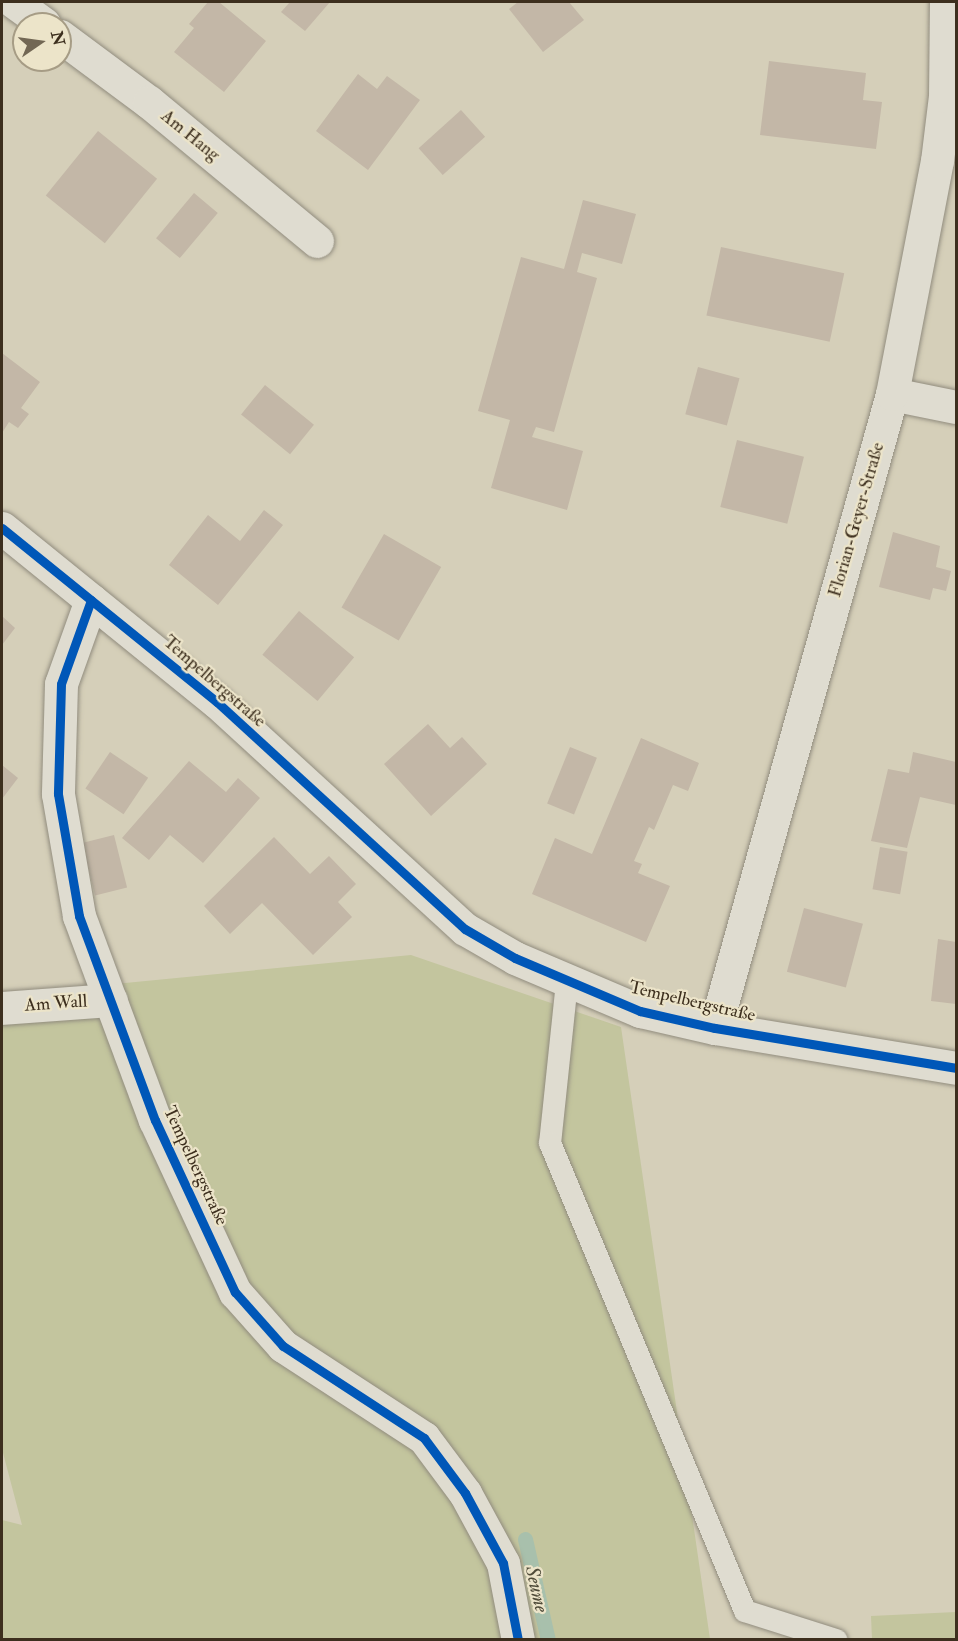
<!DOCTYPE html>
<html>
<head>
<meta charset="utf-8">
<style>
	body { margin:0 }
	#map { position:relative; width:958px; height:1641px; overflow:hidden; background:#d5cfb9; font-family:"IM FELL Double Pica",serif }
	div>[style] { position:absolute }
	.green>* { inset:0; background:#c3c59e }
	.stream>* { height:15px; margin:-7.5px; padding:0 7.5px; transform-origin:7.5px; border-radius:7.5px; background:#a8c0ac }
	.building>* { inset:0; background:#c3b7a7; transform-origin:0 0 }
	.roads { filter:drop-shadow(0 0 2px #918c7e) drop-shadow(0 0 2px #918c7e) }
	.lane>* { height:22px; margin:-11px; padding:0 11px; transform-origin:11px; border-radius:11px; background:#dfdcd0 }
	.street>* { height:33px; margin:-16.5px; padding:0 16.5px; transform-origin:16.5px; border-radius:16.5px; background:#dfdcd0 }
	.cycleway>* { height:9px; margin:-4.5px; padding:0 4.5px; transform-origin:4.5px; border-radius:4.5px; background:#0057b8 }
	span { translate:-50% -50%; white-space:nowrap; text-align:center; line-height:1.15; -webkit-text-stroke:4.5px #ece4c9; paint-order:stroke }
	.street-label { font-size:18px; color:#3d2f1e }
	.water-label { font-size:20px; color:#4f4b39; font-style:italic }
	.frame { position:absolute; inset:0; border:3px solid #3d2f1e; pointer-events:none }
	.north { position:absolute; left:12px; top:12px; width:60px; height:60px; box-sizing:border-box; background:#ece4c9; border:2px solid #a69c85; border-radius:50%; rotate:77deg; font-size:16px; font-weight:700; line-height:24px; text-align:center; color:#3d2f1e }
	.north::after { content:''; display:block; margin:auto; width:21px; height:27px; background:#726754; clip-path:polygon(50% 0,100% 100%,50% 72%,0 100%) }
</style>
</head>
<body>
<div id="map">
	<div class="green">
		<div style="clip-path:polygon(411px 955px,621px 1027px,710px 1639px,2px 1640px,2px 1520px,22px 1525px,2px 1449px,2px 995px)"></div>
		<div style="clip-path:polygon(956px 1612px,956px 1639px,872px 1639px,871px 1616px)"></div>
	</div>
	<div class="stream">
		<div style="left:525px;top:1539px;width:104px;rotate:77.2deg"></div>
	</div>
	<div class="building">
		<div style="clip-path:polygon(208px 2px,219px 2px,266px 41px,224px 92px,174px 52px,194px 28px,189px 24px)"></div>
		<div style="clip-path:polygon(290px 2px,330px 2px,305px 31px,281px 12px)"></div>
		<div style="clip-path:polygon(518px 2px,569px 2px,584px 20px,543px 52px,509px 9px)"></div>
		<div style="clip-path:polygon(769px 61px,866px 73px,863px 100px,882px 102px,876px 149px,760px 135px)"></div>
		<div style="clip-path:polygon(358px 74px,377px 89px,387px 76px,420px 100px,368px 170px,316px 131px)"></div>
		<div style="left:461px;top:110px;width:36px;height:57px;rotate:48deg"></div>
		<div style="left:98px;top:131px;width:76px;height:83px;rotate:39deg"></div>
		<div style="left:194px;top:193px;width:31px;height:59px;rotate:40deg"></div>
		<div style="clip-path:polygon(583px 200px,636px 214px,622px 264px,582px 253px,577px 272px,597px 278px,554px 432px,536px 427px,532px 437px,583px 451px,567px 510px,491px 488px,510px 420px,478px 411px,521px 257px,564px 269px)"></div>
		<div style="left:721px;top:247px;width:126px;height:70px;rotate:12deg"></div>
		<div style="clip-path:polygon(2px 353px,40px 382px,21px 408px,29px 414px,18px 428px,9px 422px,2px 433px)"></div>
		<div style="left:698px;top:367px;width:43px;height:49px;rotate:15deg"></div>
		<div style="left:265px;top:385px;width:63px;height:38px;rotate:39deg"></div>
		<div style="left:737px;top:440px;width:69px;height:69px;rotate:14deg"></div>
		<div style="clip-path:polygon(264px 510px,283px 525px,218px 605px,169px 565px,208px 515px,240px 541px)"></div>
		<div style="clip-path:polygon(893px 532px,940px 546px,936px 567px,951px 571px,946px 591px,933px 588px,930px 600px,879px 587px)"></div>
		<div style="left:384px;top:534px;width:66px;height:85px;rotate:30deg"></div>
		<div style="left:299px;top:611px;width:72px;height:57px;rotate:40deg"></div>
		<div style="clip-path:polygon(2px 616px,15px 628px,2px 645px)"></div>
		<div style="clip-path:polygon(428px 724px,450px 748px,462px 737px,487px 764px,431px 816px,384px 764px)"></div>
		<div style="clip-path:polygon(641px 738px,699px 763px,688px 791px,673px 785px,654px 830px,649px 827px,634px 861px,642px 864px,638px 873px,670px 886px,646px 942px,532px 894px,555px 838px,592px 854px)"></div>
		<div style="left:570px;top:747px;width:29px;height:61px;rotate:22deg"></div>
		<div style="left:110px;top:752px;width:46px;height:44px;rotate:34deg"></div>
		<div style="clip-path:polygon(913px 752px,956px 762px,956px 805px,920px 797px,907px 848px,871px 841px,888px 769px,909px 773px)"></div>
		<div style="clip-path:polygon(189px 761px,226px 792px,238px 778px,260px 798px,203px 863px,170px 835px,149px 860px,122px 838px)"></div>
		<div style="clip-path:polygon(2px 765px,18px 778px,2px 799px)"></div>
		<div style="left:114px;top:835px;width:54px;height:33px;rotate:76deg"></div>
		<div style="clip-path:polygon(274px 837px,310px 874px,329px 856px,356px 884px,338px 902px,352px 917px,313px 955px,262px 903px,230px 934px,204px 906px)"></div>
		<div style="left:880px;top:847px;width:28px;height:43px;rotate:10deg"></div>
		<div style="left:804px;top:908px;width:61px;height:66px;rotate:15deg"></div>
		<div style="clip-path:polygon(938px 939px,956px 942px,956px 1004px,931px 1001px)"></div>
	</div>
	<div class="roads">
		<div class="lane">
			<div style="left:567px;top:982px;width:162px;rotate:96deg"></div>
			<div style="left:550px;top:1143px;width:507px;rotate:67.38deg"></div>
			<div style="left:745px;top:1611px;width:96px;rotate:17.7deg"></div>
		</div>
		<div class="street">
			<div style="left:14px;top:2px;width:37px;rotate:36deg"></div>
			<div style="left:60px;top:36px;width:111px;rotate:36.6deg"></div>
			<div style="left:149px;top:102px;width:218px;rotate:39.6deg"></div>
			<div style="left:892px;top:394px;width:65px;rotate:11.5deg"></div>
			<div style="left:2px;top:528px;width:277px;rotate:39deg"></div>
			<div style="left:217px;top:702px;width:336px;rotate:42.5deg"></div>
			<div style="left:465px;top:929px;width:58px;rotate:30.1deg"></div>
			<div style="left:515px;top:958px;width:136px;rotate:23deg"></div>
			<div style="left:640px;top:1011px;width:77px;rotate:12.8deg"></div>
			<div style="left:715px;top:1028px;width:244px;rotate:9.4deg"></div>
			<div style="left:91px;top:600px;width:89px;rotate:109.7deg"></div>
			<div style="left:61px;top:684px;width:110px;rotate:91.6deg"></div>
			<div style="left:58px;top:794px;width:124px;rotate:80.2deg"></div>
			<div style="left:79px;top:916px;width:218px;rotate:69.6deg"></div>
			<div style="left:155px;top:1120px;width:190px;rotate:65.1deg"></div>
			<div style="left:235px;top:1292px;width:72px;rotate:48.4deg"></div>
			<div style="left:283px;top:1346px;width:168px;rotate:33.1deg"></div>
			<div style="left:424px;top:1438px;width:69px;rotate:53.3deg"></div>
			<div style="left:465px;top:1493px;width:80px;rotate:61.5deg"></div>
			<div style="left:503px;top:1563px;width:78px;rotate:79deg"></div>
			<div style="left:2px;top:1008px;width:109px;rotate:-4.2deg"></div>
			<div style="left:715px;top:1028px;width:658px;rotate:-74.4deg"></div>
			<div style="left:892px;top:394px;width:237px;rotate:-79.1deg"></div>
			<div style="left:937px;top:161px;width:65px;rotate:-83deg"></div>
			<div style="left:945px;top:96px;width:94px;rotate:-89.4deg"></div>
		</div>
	</div>
	<div class="cycleway">
		<div style="left:2px;top:528px;width:277px;rotate:39deg"></div>
		<div style="left:217px;top:702px;width:336px;rotate:42.5deg"></div>
		<div style="left:465px;top:929px;width:58px;rotate:30.1deg"></div>
		<div style="left:515px;top:958px;width:136px;rotate:23deg"></div>
		<div style="left:640px;top:1011px;width:77px;rotate:12.8deg"></div>
		<div style="left:715px;top:1028px;width:244px;rotate:9.4deg"></div>
		<div style="left:91px;top:600px;width:89px;rotate:109.7deg"></div>
		<div style="left:61px;top:684px;width:110px;rotate:91.6deg"></div>
		<div style="left:58px;top:794px;width:124px;rotate:80.2deg"></div>
		<div style="left:79px;top:916px;width:218px;rotate:69.6deg"></div>
		<div style="left:155px;top:1120px;width:190px;rotate:65.1deg"></div>
		<div style="left:235px;top:1292px;width:72px;rotate:48.4deg"></div>
		<div style="left:283px;top:1346px;width:168px;rotate:33.1deg"></div>
		<div style="left:424px;top:1438px;width:69px;rotate:53.3deg"></div>
		<div style="left:465px;top:1493px;width:80px;rotate:61.5deg"></div>
		<div style="left:503px;top:1563px;width:78px;rotate:79deg"></div>
	</div>
	<div class="street-label">
		<span style="left:190px;top:136px;rotate:39deg">Am Hang</span>
		<span style="left:857px;top:520px;rotate:-74deg">Florian-Geyer-Straße</span>
		<span style="left:214px;top:682px;rotate:41deg">Tempelbergstraße</span>
		<span style="left:692px;top:1002px;rotate:13deg">Tempelbergstraße</span>
		<span style="left:56px;top:1004px;rotate:-4deg">Am Wall</span>
		<span style="left:195px;top:1166px;rotate:65deg">Tempelbergstraße</span>
	</div>
	<div class="water-label">
		<span style="left:537px;top:1589px;rotate:77deg">Seume</span>
	</div>
	<div class="frame"></div>
	<div class="north">N</div>
</div>
</body>
</html>
